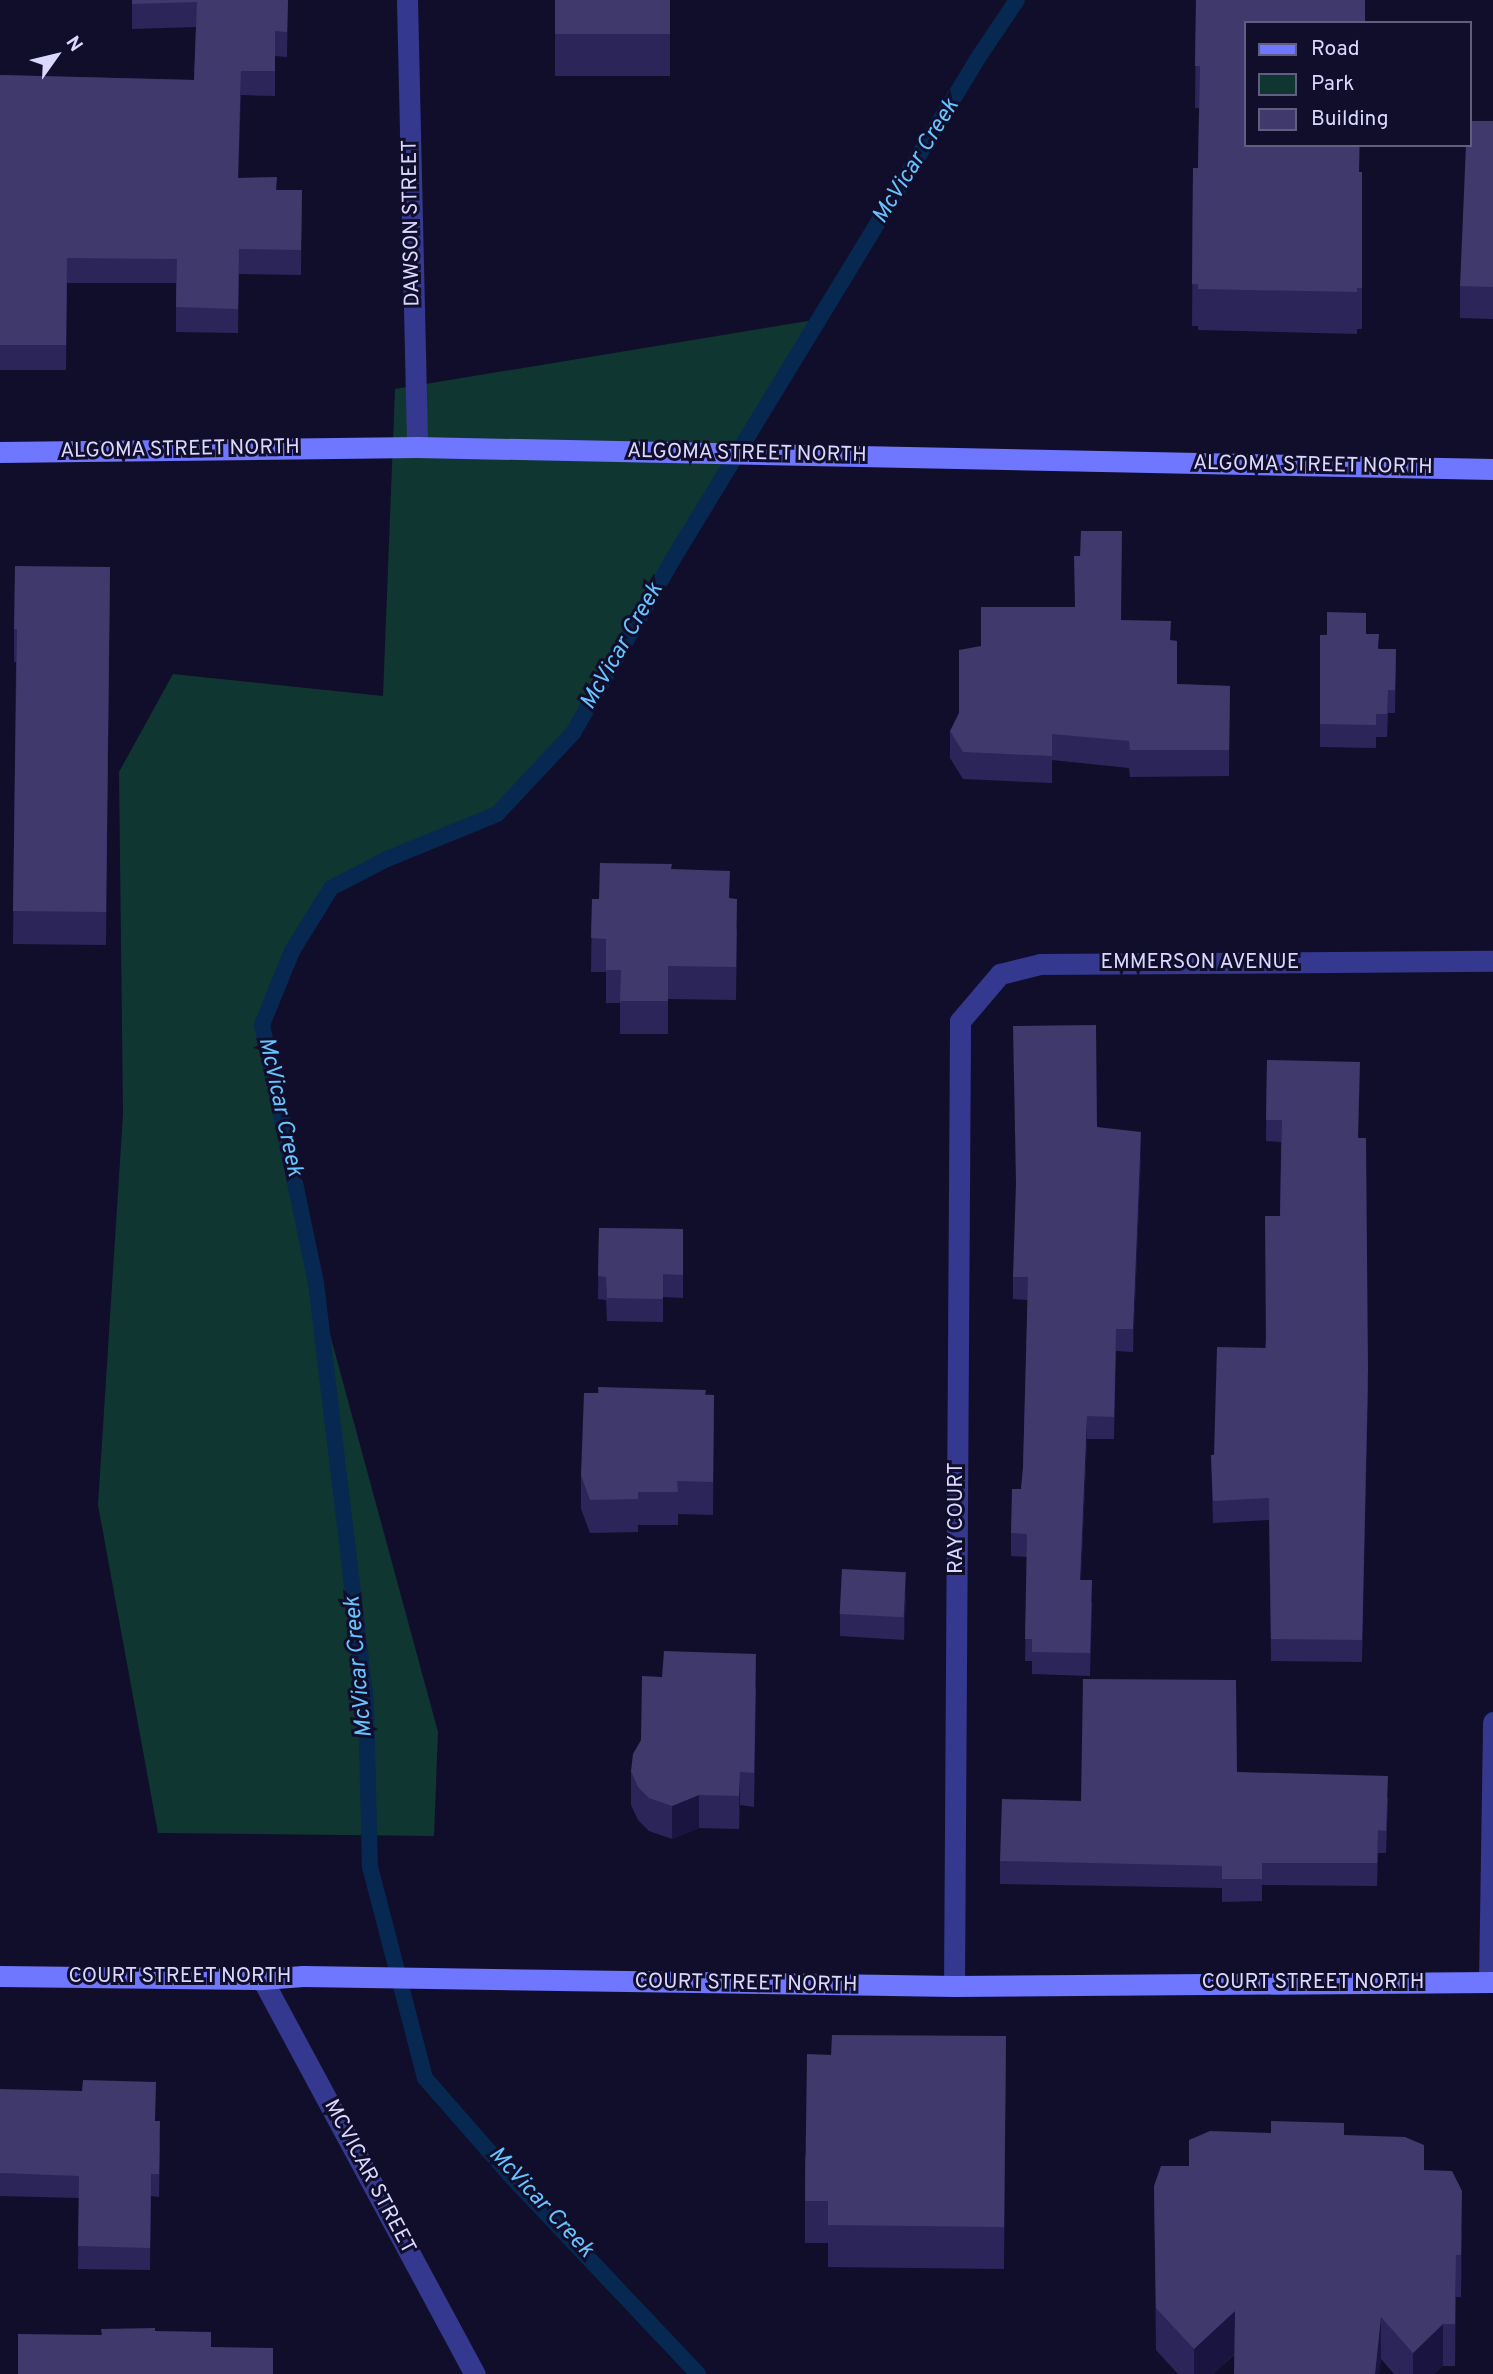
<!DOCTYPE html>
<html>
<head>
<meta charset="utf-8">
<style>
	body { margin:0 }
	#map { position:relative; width:1493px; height:2374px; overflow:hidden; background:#110e2b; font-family:Overpass,sans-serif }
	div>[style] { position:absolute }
	.green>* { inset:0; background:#103632 }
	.stream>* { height:16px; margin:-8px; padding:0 8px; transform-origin:8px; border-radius:8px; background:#072851 }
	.street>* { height:21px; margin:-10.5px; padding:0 10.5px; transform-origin:10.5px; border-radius:10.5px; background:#34388f }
	.secondary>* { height:21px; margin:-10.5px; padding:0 10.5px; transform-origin:10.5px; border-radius:10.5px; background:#6f76ff }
	.wall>* { inset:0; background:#2c255a; transform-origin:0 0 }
	.shaded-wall>* { inset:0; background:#191440 }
	.building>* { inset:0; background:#3f396c; transform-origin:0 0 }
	span { translate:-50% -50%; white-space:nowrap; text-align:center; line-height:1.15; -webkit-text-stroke:6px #110e2b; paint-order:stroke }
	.street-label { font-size:21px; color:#dad8ff }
	.water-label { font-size:23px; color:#66c4ff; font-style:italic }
	.legend { position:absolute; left:1244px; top:21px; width:228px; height:126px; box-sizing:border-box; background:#110e2b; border:2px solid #615f80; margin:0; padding:9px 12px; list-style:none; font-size:21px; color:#dad8ff }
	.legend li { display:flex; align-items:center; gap:14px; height:35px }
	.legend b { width:35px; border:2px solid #615f80 }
	.north { position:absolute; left:21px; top:21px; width:70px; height:70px; -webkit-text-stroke:5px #110e2b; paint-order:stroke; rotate:56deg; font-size:19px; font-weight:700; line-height:28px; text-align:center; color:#dad8ff }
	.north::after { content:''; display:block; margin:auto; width:24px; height:32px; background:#dad8ff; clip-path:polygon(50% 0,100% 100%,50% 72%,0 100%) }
</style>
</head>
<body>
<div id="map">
	<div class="green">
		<div style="clip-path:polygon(820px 319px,670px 564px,573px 733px,497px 814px,387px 859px,331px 888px,292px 951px,262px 1025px,316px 1283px,438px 1732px,434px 1836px,158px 1833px,98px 1505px,123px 1114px,119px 772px,173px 674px,383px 696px,395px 389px)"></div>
	</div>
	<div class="stream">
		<div style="left:698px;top:2374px;width:275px;rotate:-133.4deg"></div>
		<div style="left:509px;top:2174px;width:128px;rotate:-131.2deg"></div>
		<div style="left:425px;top:2078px;width:218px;rotate:-104.6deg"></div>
		<div style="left:370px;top:1867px;width:165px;rotate:-91.4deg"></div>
		<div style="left:366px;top:1702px;width:422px;rotate:-96.8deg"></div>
		<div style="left:316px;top:1283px;width:264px;rotate:-101.8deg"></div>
		<div style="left:262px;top:1025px;width:80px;rotate:-67.9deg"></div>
		<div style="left:292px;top:951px;width:74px;rotate:-58.2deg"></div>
		<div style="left:331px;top:888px;width:63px;rotate:-27.4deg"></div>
		<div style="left:387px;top:859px;width:119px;rotate:-22.2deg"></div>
		<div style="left:497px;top:814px;width:111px;rotate:-46.8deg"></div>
		<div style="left:573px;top:733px;width:195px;rotate:-60.1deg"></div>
		<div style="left:670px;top:564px;width:596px;rotate:-58.66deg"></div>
		<div style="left:980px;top:55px;width:66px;rotate:-56.1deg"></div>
	</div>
	<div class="street">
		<div style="left:407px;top:0;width:447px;rotate:88.7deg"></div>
		<div style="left:262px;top:1979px;width:449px;rotate:61.7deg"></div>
		<div style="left:1489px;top:1982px;width:260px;rotate:-89.1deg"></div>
		<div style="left:954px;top:1986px;width:965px;rotate:-89.64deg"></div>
		<div style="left:960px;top:1021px;width:62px;rotate:-49.6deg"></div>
		<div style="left:1000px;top:974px;width:41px;rotate:-14deg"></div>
		<div style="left:1040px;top:964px;width:453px;rotate:-0.4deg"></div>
	</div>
	<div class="secondary">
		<div style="left:0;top:452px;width:417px;rotate:-0.7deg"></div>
		<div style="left:417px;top:447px;width:1076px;rotate:1.17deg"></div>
		<div style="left:0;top:1976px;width:262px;rotate:0.7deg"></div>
		<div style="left:262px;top:1979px;width:41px;rotate:-4.2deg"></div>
		<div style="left:303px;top:1976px;width:651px;rotate:0.88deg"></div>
		<div style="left:954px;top:1986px;width:539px;rotate:-0.43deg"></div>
	</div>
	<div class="wall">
		<div style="clip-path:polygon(132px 0,288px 0,287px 57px,275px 56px,275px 96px,241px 95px,238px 178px,277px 190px,302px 190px,301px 275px,239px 274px,238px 333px,176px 332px,176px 283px,67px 283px,66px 370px,0 370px,0 75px,194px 80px,196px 27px,132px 29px)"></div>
		<div style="left:555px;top:0;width:115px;height:76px"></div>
		<div style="clip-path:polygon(1196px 0,1246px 145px,1360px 145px,1359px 172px,1362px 172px,1362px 329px,1357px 329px,1357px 334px,1198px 330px,1198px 326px,1192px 326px,1193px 168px,1198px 168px,1199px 108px,1195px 108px)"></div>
		<div style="clip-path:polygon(1493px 121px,1493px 319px,1460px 318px,1460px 286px)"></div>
		<div style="clip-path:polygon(110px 567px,106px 945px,13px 944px,16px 662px,14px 662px,14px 629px)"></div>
		<div style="clip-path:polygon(1122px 620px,1171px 640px,1177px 684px,1230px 686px,1229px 776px,1130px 777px,1129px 768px,1052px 760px,1052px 783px,963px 779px,950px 758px,950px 731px)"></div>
		<div style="clip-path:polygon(1366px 634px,1379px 649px,1396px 649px,1395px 713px,1388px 713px,1387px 737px,1376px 737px,1376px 748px,1320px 747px,1320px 635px)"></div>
		<div style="clip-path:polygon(672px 869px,730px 898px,737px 932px,736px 1000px,668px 999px,668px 1034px,620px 1034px,620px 1003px,606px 1003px,606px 972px,591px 972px,592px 899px,599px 899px)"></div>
		<div style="clip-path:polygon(1267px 1060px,1359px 1138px,1368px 1390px,1362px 1662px,1271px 1661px,1269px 1520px,1213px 1523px,1211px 1455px,1214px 1455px,1265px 1348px,1280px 1216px,1281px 1142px,1266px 1141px)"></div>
		<div style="clip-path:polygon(1097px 1127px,1141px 1154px,1133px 1352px,1116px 1351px,1114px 1439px,1087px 1439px,1081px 1580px,1092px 1603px,1090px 1676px,1032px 1674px,1032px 1661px,1025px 1661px,1027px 1557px,1011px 1556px,1011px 1533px,1021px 1489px,1023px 1468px,1028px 1300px,1013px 1299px,1013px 1277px)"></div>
		<div style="clip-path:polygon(599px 1228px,683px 1229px,683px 1298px,663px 1297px,663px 1322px,607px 1321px,606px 1300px,598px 1299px)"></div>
		<div style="clip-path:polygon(598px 1387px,714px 1395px,713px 1515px,678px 1514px,678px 1525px,638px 1525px,638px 1532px,590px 1533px,581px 1509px,581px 1475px,598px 1393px)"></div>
		<div style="clip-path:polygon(906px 1595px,904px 1640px,840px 1636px,840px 1614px)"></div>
		<div style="clip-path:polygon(756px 1687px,754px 1807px,740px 1805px,739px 1829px,699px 1828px,672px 1839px,649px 1831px,638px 1820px,631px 1805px,631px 1771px)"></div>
		<div style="clip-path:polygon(1237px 1772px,1388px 1798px,1386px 1853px,1378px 1853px,1377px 1886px,1262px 1885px,1262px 1901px,1222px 1902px,1222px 1888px,1000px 1884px,1000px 1861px,1081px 1801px)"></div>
		<div style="clip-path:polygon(1006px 2036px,1004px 2269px,828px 2267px,828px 2243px,805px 2243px,805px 2158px,831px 2055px)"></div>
		<div style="clip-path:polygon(0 2089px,155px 2121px,160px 2143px,159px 2197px,151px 2196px,150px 2270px,78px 2269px,79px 2198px,0 2196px)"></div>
		<div style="clip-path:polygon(1271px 2133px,1344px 2135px,1424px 2170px,1462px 2233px,1461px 2297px,1456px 2297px,1455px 2366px,1443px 2366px,1434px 2374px,1394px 2374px,1381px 2359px,1379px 2374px,1234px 2374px,1235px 2354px,1213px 2374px,1178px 2374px,1156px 2350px,1154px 2186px,1189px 2166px)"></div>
	</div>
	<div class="shaded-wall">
		<div style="clip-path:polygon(241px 71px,241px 95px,238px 202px,238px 178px)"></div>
		<div style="clip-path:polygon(1141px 1132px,1141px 1154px,1133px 1352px,1133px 1329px)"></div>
		<div style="clip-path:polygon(1087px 1416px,1087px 1439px,1080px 1602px,1080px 1580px)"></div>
		<div style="clip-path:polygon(906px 1572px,906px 1595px,904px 1640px,904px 1617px)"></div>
		<div style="clip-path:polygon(740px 1772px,740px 1805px,739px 1829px,739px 1796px)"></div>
		<div style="clip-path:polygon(699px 1795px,699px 1828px,672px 1839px,672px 1806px)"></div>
		<div style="clip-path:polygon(1462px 2191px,1462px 2233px,1461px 2297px,1461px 2255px)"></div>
		<div style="clip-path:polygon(1456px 2255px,1456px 2297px,1455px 2366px,1455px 2324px)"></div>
		<div style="clip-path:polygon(1235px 2311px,1235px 2353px,1213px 2374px,1194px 2374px,1194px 2349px)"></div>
		<div style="clip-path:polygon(1381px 2317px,1381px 2359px,1379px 2374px,1375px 2374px)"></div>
		<div style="clip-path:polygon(1443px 2324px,1443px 2366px,1434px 2374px,1413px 2374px,1413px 2353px)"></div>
	</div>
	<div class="building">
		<div style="clip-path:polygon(132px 0,288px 0,287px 32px,275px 31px,275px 71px,241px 71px,238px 178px,277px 177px,276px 190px,302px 190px,301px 250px,239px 249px,238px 309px,176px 307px,177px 259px,67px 258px,66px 345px,0 345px,0 75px,194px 80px,197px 2px,132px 4px)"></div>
		<div style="left:555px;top:0;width:115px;height:34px"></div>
		<div style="clip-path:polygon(1196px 0,1365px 0,1365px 23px,1246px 23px,1246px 145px,1359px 145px,1359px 172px,1362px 172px,1362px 288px,1357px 288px,1357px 292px,1198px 289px,1198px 284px,1192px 284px,1193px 168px,1198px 168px,1200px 66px,1195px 66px)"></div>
		<div style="clip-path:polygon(1470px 121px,1493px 121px,1493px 287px,1460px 286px,1466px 145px,1470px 145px)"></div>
		<div style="clip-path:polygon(1081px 531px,1122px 531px,1121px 620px,1171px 621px,1170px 640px,1177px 641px,1177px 684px,1230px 686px,1229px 750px,1130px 750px,1129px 741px,1052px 734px,1052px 756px,963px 752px,950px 731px,959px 713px,959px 650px,981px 646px,981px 607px,1075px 607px,1074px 556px,1080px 556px)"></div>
		<div style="clip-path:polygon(15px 566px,110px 567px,106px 912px,13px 911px,17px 629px,14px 629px)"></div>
		<div style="clip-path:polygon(1327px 612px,1366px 613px,1366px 634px,1379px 634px,1378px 649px,1396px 649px,1395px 690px,1388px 690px,1387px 714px,1376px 714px,1376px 725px,1320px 724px,1320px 635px,1327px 635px)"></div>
		<div style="clip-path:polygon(600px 863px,672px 864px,671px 869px,730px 871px,729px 898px,737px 899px,736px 967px,668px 966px,668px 1001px,620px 1001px,621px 970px,606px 970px,606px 939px,591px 938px,592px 899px,599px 899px)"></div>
		<div style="clip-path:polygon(1096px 1025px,1097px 1127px,1141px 1132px,1133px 1329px,1116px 1329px,1114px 1417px,1087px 1416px,1080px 1580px,1092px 1580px,1090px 1653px,1032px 1652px,1032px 1639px,1025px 1639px,1027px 1534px,1011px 1533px,1012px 1489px,1021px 1489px,1023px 1468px,1028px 1277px,1013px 1277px,1016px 1183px,1013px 1026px)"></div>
		<div style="clip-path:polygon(1267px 1060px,1360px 1062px,1358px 1138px,1366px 1138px,1368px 1369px,1362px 1640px,1271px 1639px,1269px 1498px,1213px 1501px,1211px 1455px,1214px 1455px,1217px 1347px,1266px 1348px,1265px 1216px,1280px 1216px,1282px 1120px,1266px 1120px)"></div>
		<div style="clip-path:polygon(599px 1228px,683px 1229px,683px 1275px,663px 1274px,663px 1299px,607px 1298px,606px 1277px,598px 1276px)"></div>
		<div style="clip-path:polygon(598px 1387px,706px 1390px,705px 1395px,714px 1395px,713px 1482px,677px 1481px,678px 1492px,638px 1492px,638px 1499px,590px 1500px,581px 1475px,584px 1393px,599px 1393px)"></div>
		<div style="left:842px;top:1569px;width:64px;height:45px;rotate:3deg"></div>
		<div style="clip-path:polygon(664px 1651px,756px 1654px,754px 1773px,740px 1772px,739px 1796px,699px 1795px,672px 1806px,649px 1798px,638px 1787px,631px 1771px,633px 1754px,641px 1740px,642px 1676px,662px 1677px)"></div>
		<div style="clip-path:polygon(1083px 1679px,1236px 1680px,1237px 1772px,1388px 1776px,1386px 1831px,1378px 1830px,1377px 1863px,1262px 1863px,1262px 1879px,1222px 1879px,1222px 1866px,1000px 1861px,1002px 1799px,1081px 1801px)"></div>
		<div style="clip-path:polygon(832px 2035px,1006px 2036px,1004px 2227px,828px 2225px,828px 2201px,805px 2201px,807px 2054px,831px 2055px)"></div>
		<div style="clip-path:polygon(83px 2080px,156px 2082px,155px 2121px,160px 2121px,159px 2174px,151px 2174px,150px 2248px,78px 2246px,79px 2176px,0 2173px,0 2089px,82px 2091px)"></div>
		<div style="clip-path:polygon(1271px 2121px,1344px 2123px,1344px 2135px,1405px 2137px,1424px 2145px,1424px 2170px,1452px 2171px,1462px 2191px,1461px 2255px,1456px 2255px,1455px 2324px,1443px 2324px,1413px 2353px,1381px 2317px,1375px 2374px,1234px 2374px,1235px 2311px,1194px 2349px,1156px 2308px,1154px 2186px,1161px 2166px,1189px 2166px,1189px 2140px,1210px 2131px,1271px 2133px)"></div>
		<div style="clip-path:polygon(155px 2328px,155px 2331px,211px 2332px,211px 2347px,273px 2348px,273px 2374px,18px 2374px,18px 2334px,102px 2335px,101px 2329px)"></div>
	</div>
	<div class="street-label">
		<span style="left:412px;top:223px;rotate:-91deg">DAWSON STREET</span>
		<span style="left:180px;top:450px;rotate:-1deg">ALGOMA STREET NORTH</span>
		<span style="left:747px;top:454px;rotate:1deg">ALGOMA STREET NORTH</span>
		<span style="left:1313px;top:466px;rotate:1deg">ALGOMA STREET NORTH</span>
		<span style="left:1200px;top:963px">EMMERSON AVENUE</span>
		<span style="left:957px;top:1518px;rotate:-90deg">RAY COURT</span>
		<span style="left:180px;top:1977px">COURT STREET NORTH</span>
		<span style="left:1313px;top:1983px">COURT STREET NORTH</span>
		<span style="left:746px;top:1984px;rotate:1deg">COURT STREET NORTH</span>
		<span style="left:369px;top:2177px;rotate:62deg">MCVICAR STREET</span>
	</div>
	<div class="water-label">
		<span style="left:917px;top:162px;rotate:-58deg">McVicar Creek</span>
		<span style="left:623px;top:647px;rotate:-60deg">McVicar Creek</span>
		<span style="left:279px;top:1107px;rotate:78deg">McVicar Creek</span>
		<span style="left:360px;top:1667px;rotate:-95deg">McVicar Creek</span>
		<span style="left:540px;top:2203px;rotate:47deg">McVicar Creek</span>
	</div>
	<ul class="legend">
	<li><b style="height:9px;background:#6f76ff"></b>Road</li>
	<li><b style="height:19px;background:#103632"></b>Park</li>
	<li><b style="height:19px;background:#3f396c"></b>Building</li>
	</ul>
	<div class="north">N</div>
</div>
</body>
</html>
